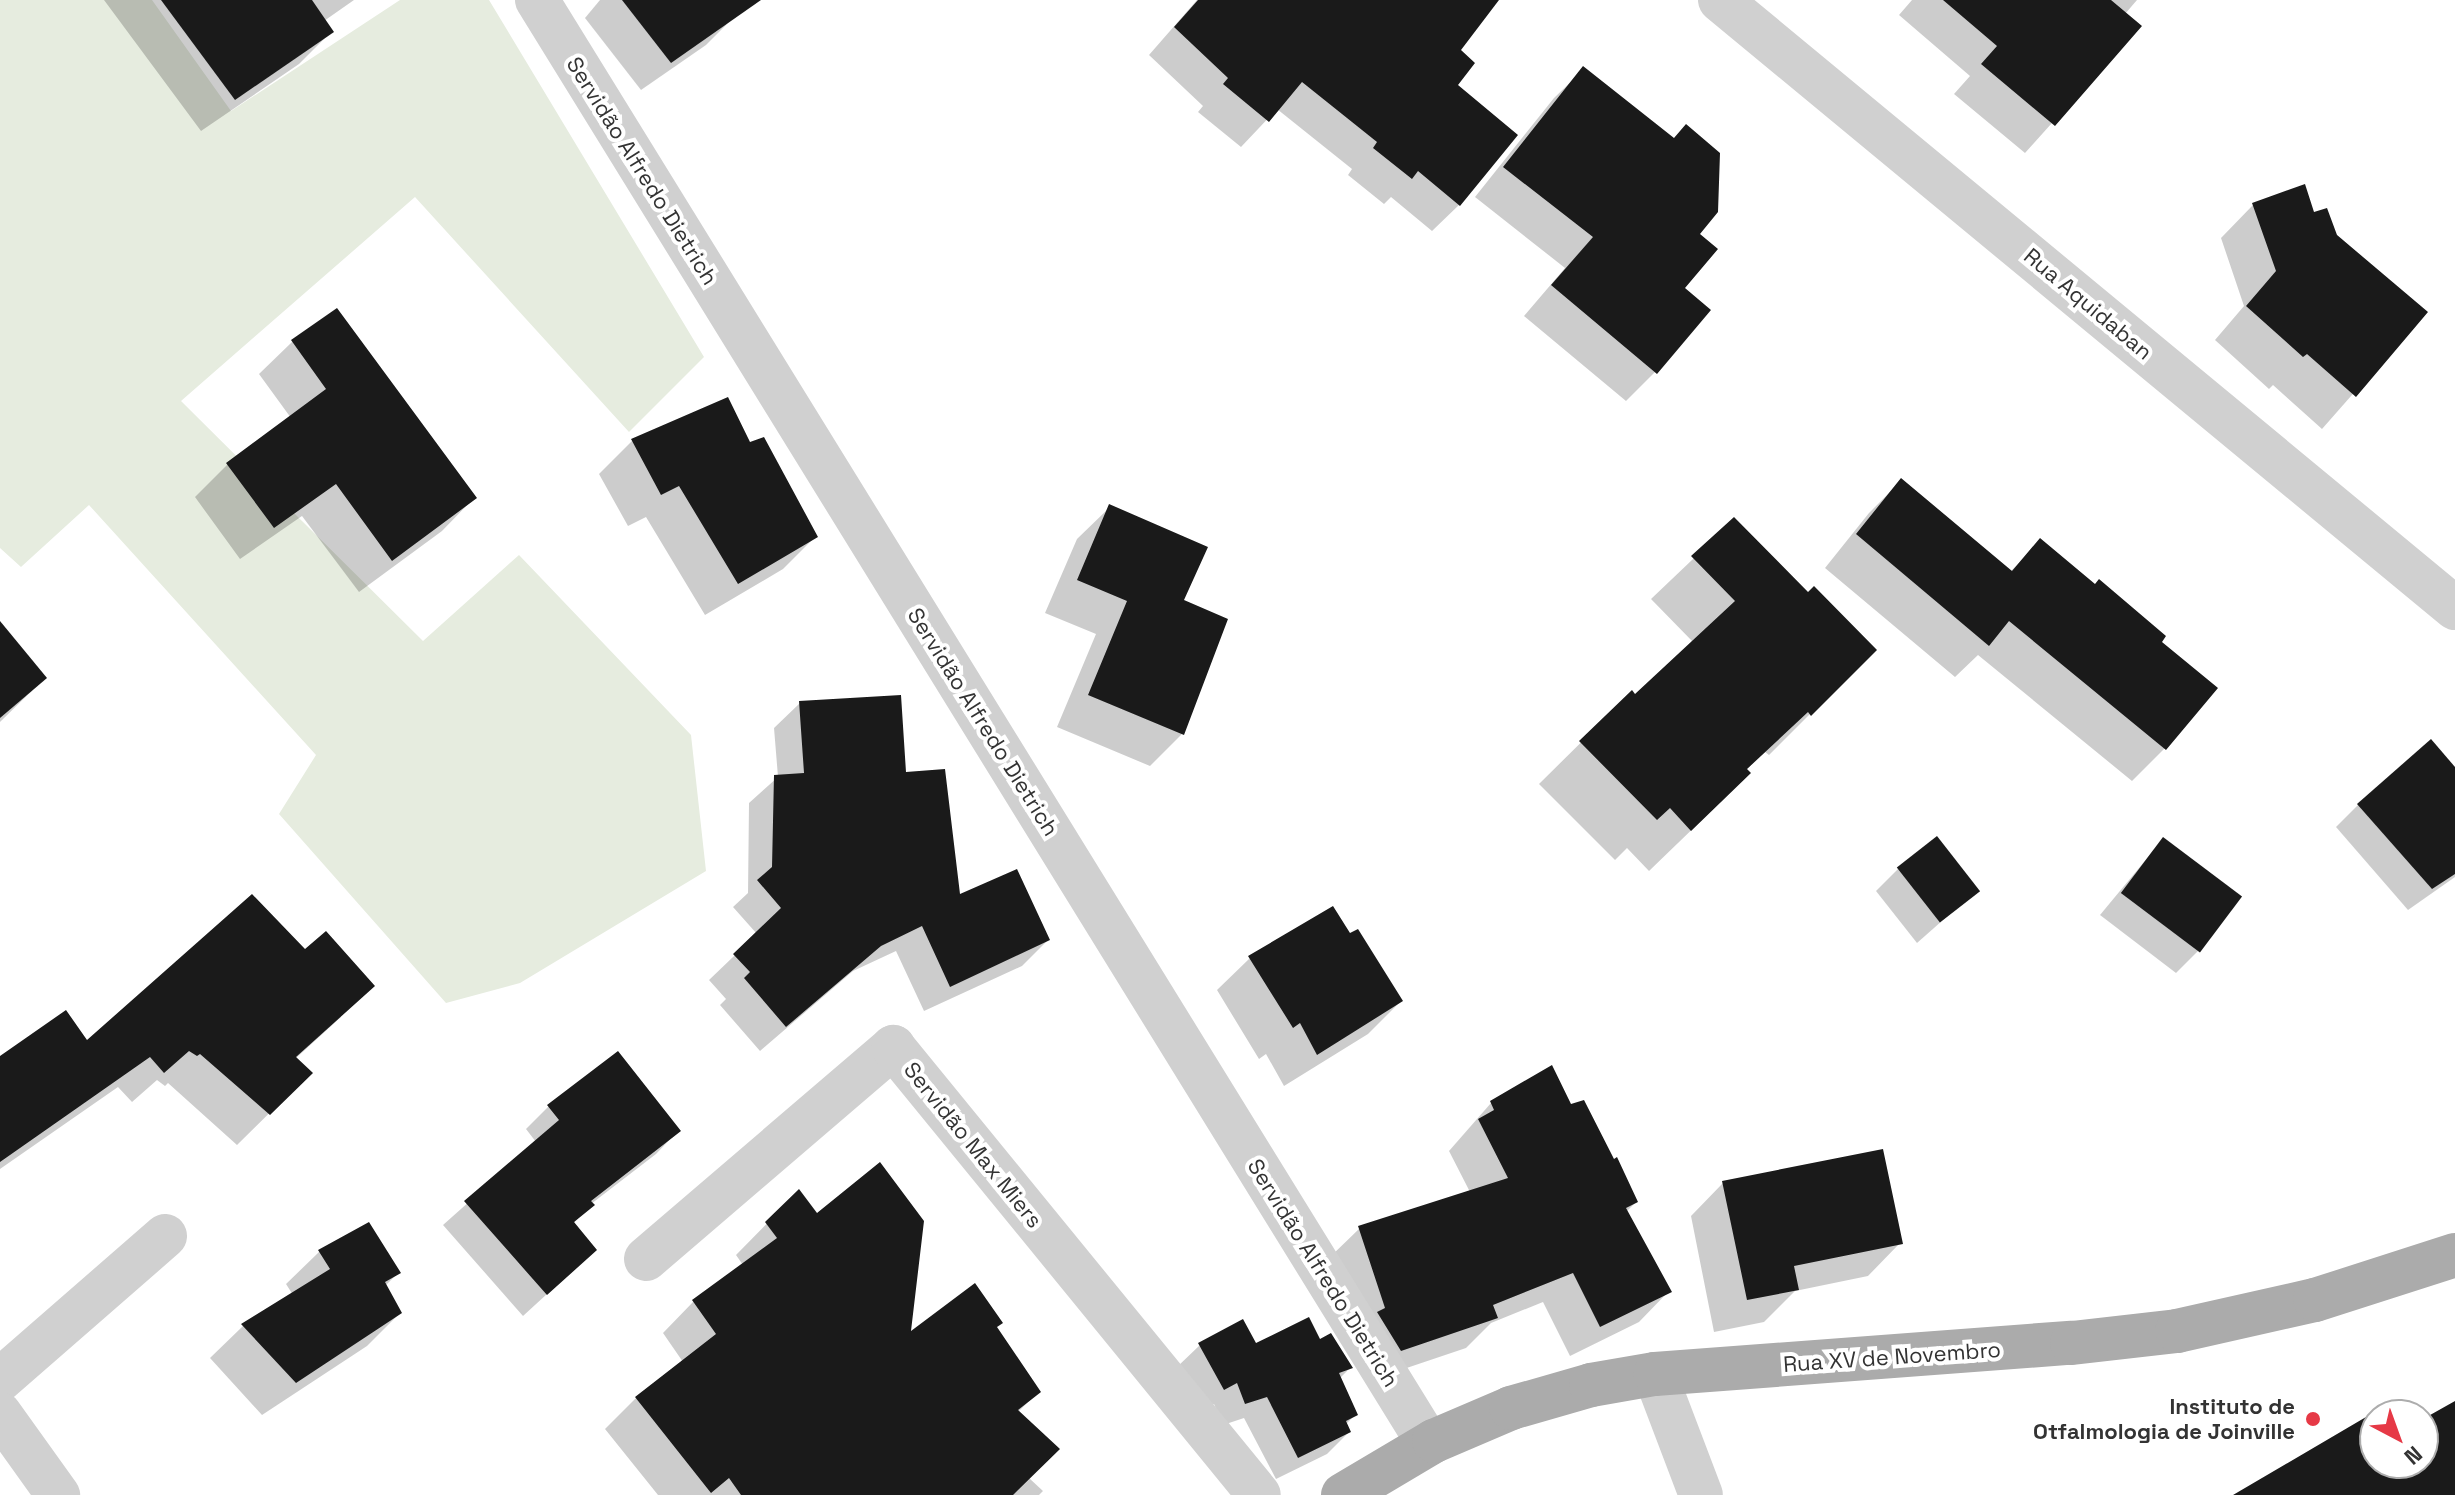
<!DOCTYPE html>
<html>
<head>
<meta charset="utf-8">
<style>
	body { margin:0 }
	#map { position:relative; width:2455px; height:1495px; overflow:hidden; background:#fff; font-family:"Space Grotesk",sans-serif }
	div>[style] { position:absolute }
	.green>* { inset:0; background:#e6ecdf }
	.shadow>* { inset:0; background:#0003 }
	.building>* { inset:0; background:#1a1a1a; transform-origin:0 0 }
	.minor>* { height:44px; margin:-22px; padding:0 22px; transform-origin:22px; border-radius:22px; background:#d0d0d0 }
	.major>* { height:44px; margin:-22px; padding:0 22px; transform-origin:22px; border-radius:22px; background:#ababab }
	.dots>* { width:22px; height:22px; translate:-50% -50%; box-sizing:border-box; border:4px solid #fff; border-radius:50% }
	span { translate:-50% -50%; white-space:nowrap; text-align:center; line-height:1.15; -webkit-text-stroke:8px #fff; paint-order:stroke }
	.street-label { font-size:22px; color:#333 }
	.poi-label { font-size:22px; color:#333; font-weight:700 }
	.right { translate:-100% -50%; text-align:right }
	.north { position:absolute; left:2359px; top:1399px; width:80px; height:80px; box-sizing:border-box; background:#fff; border:2px solid #adadad; border-radius:50%; rotate:139deg; font-size:22px; font-weight:700; line-height:32px; text-align:center; color:#333 }
	.north::after { content:''; display:block; margin:auto; width:28px; height:36px; background:#e63946; clip-path:polygon(50% 0,100% 100%,50% 72%,0 100%) }
</style>
</head>
<body>
<div id="map">
	<div class="green">
		<div style="clip-path:polygon(0 0,152px 0,231px 111px,400px 0,489px 0,704px 357px,629px 432px,415px 197px,181px 401px,423px 641px,519px 555px,691px 735px,706px 871px,520px 983px,446px 1003px,279px 814px,316px 755px,89px 505px,21px 567px,0 548px)"></div>
	</div>
	<div class="shadow">
		<div style="clip-path:polygon(104px 0,354px 0,324px 21px,331px 32px,299px 64px,201px 131px)"></div>
		<div style="clip-path:polygon(600px 0,723px 0,734px 17px,706px 45px,641px 90px,585px 18px)"></div>
		<div style="clip-path:polygon(1197px 0,1497px 0,1459px 50px,1455px 86px,1459px 205px,1432px 231px,1391px 197px,1384px 204px,1348px 175px,1352px 169px,1277px 109px,1241px 147px,1198px 112px,1203px 106px,1149px 55px)"></div>
		<div style="clip-path:polygon(1912px 0,2137px 0,2125px 14px,2139px 26px,2025px 153px,1954px 94px,1970px 76px,1899px 15px)"></div>
		<div style="clip-path:polygon(1584px 69px,1697px 234px,1655px 372px,1626px 401px,1524px 316px,1565px 268px,1475px 197px,1554px 98px)"></div>
		<div style="clip-path:polygon(2253px 205px,2313px 214px,2425px 312px,2322px 429px,2273px 385px,2269px 389px,2215px 340px,2244px 306px,2221px 238px)"></div>
		<div style="clip-path:polygon(336px 311px,474px 498px,442px 531px,359px 592px,302px 516px,240px 559px,195px 497px,227px 465px,291px 418px,259px 374px,292px 342px)"></div>
		<div style="clip-path:polygon(727px 400px,749px 445px,816px 536px,783px 569px,705px 615px,646px 517px,628px 526px,599px 474px,632px 441px)"></div>
		<div style="clip-path:polygon(1902px 480px,2010px 572px,2041px 541px,2159px 642px,2165px 748px,2132px 781px,1978px 655px,1955px 677px,1825px 568px,1869px 513px)"></div>
		<div style="clip-path:polygon(1110px 507px,1181px 601px,1183px 733px,1150px 766px,1057px 727px,1096px 634px,1045px 613px,1077px 539px)"></div>
		<div style="clip-path:polygon(1734px 520px,1808px 595px,1874px 650px,1769px 755px,1765px 752px,1746px 770px,1707px 815px,1649px 871px,1627px 848px,1615px 860px,1539px 784px,1632px 692px,1635px 696px,1693px 642px,1651px 599px)"></div>
		<div style="clip-path:polygon(0 625px,45px 678px,0 722px)"></div>
		<div style="clip-path:polygon(800px 703px,904px 774px,958px 897px,1048px 940px,1022px 966px,924px 1011px,896px 951px,853px 971px,760px 1051px,720px 1005px,726px 999px,709px 980px,757px 934px,733px 907px,748px 893px,749px 803px,778px 777px,774px 728px)"></div>
		<div style="clip-path:polygon(2455px 770px,2455px 877px,2408px 910px,2336px 827px,2358px 805px)"></div>
		<div style="clip-path:polygon(2163px 839px,2198px 951px,2176px 973px,2100px 915px)"></div>
		<div style="clip-path:polygon(1898px 869px,1977px 890px,1917px 943px,1876px 891px)"></div>
		<div style="clip-path:polygon(1250px 958px,1401px 1001px,1368px 1034px,1284px 1086px,1266px 1054px,1259px 1059px,1217px 990px)"></div>
		<div style="clip-path:polygon(341px 1017px,295px 1059px,310px 1073px,237px 1145px,168px 1083px,165px 1086px,157px 1080px,132px 1102px,118px 1087px,0 1169px,0 1058px,87px 1043px)"></div>
		<div style="clip-path:polygon(617px 1053px,678px 1131px,656px 1154px,591px 1204px,573px 1224px,595px 1250px,523px 1316px,443px 1225px,536px 1142px,526px 1129px,548px 1107px)"></div>
		<div style="clip-path:polygon(1491px 1103px,1570px 1107px,1636px 1202px,1626px 1212px,1669px 1291px,1639px 1322px,1570px 1356px,1543px 1302px,1491px 1323px,1466px 1348px,1371px 1380px,1329px 1258px,1360px 1228px,1470px 1192px,1449px 1151px)"></div>
		<div style="clip-path:polygon(1723px 1183px,1900px 1243px,1868px 1276px,1795px 1291px,1764px 1322px,1714px 1332px,1691px 1216px)"></div>
		<div style="clip-path:polygon(798px 1192px,909px 1335px,996px 1328px,1038px 1392px,1018px 1412px,1029px 1478px,1043px 1491px,1039px 1495px,658px 1495px,605px 1429px,636px 1398px,683px 1362px,663px 1333px,693px 1302px,743px 1265px,736px 1255px)"></div>
		<div style="clip-path:polygon(368px 1224px,398px 1273px,385px 1286px,400px 1313px,367px 1346px,262px 1415px,210px 1358px,243px 1326px,293px 1295px,286px 1284px,319px 1252px)"></div>
		<div style="clip-path:polygon(1319px 1341px,1350px 1368px,1339px 1379px,1355px 1415px,1345px 1425px,1349px 1432px,1327px 1454px,1276px 1479px,1244px 1418px,1223px 1425px,1214px 1404px,1202px 1411px,1177px 1367px,1200px 1345px,1255px 1346px)"></div>
	</div>
	<div class="building">
		<div style="clip-path:polygon(161px 0,312px 0,334px 32px,235px 100px)"></div>
		<div style="clip-path:polygon(622px 0,761px 0,671px 63px)"></div>
		<div style="clip-path:polygon(1198px 0,1499px 0,1461px 50px,1475px 63px,1458px 85px,1518px 135px,1460px 206px,1418px 171px,1412px 179px,1373px 148px,1377px 142px,1302px 82px,1269px 122px,1223px 84px,1228px 78px,1174px 27px)"></div>
		<div style="clip-path:polygon(1943px 0,2111px 0,2142px 26px,2055px 126px,1981px 64px,1997px 46px)"></div>
		<div style="clip-path:polygon(1583px 66px,1674px 138px,1686px 124px,1720px 153px,1718px 212px,1700px 234px,1718px 249px,1685px 288px,1711px 310px,1657px 374px,1551px 285px,1593px 237px,1503px 167px)"></div>
		<div style="clip-path:polygon(2305px 184px,2314px 212px,2327px 208px,2337px 235px,2428px 312px,2356px 397px,2307px 354px,2303px 357px,2246px 306px,2276px 271px,2252px 203px)"></div>
		<div style="clip-path:polygon(337px 308px,477px 498px,392px 561px,336px 484px,274px 528px,226px 463px,326px 389px,291px 340px)"></div>
		<div style="clip-path:polygon(728px 397px,750px 442px,764px 437px,818px 537px,738px 584px,679px 486px,661px 495px,631px 439px)"></div>
		<div style="clip-path:polygon(1901px 478px,2012px 571px,2040px 538px,2095px 584px,2099px 579px,2166px 636px,2162px 642px,2218px 688px,2166px 750px,2009px 621px,1989px 646px,1856px 534px)"></div>
		<div style="clip-path:polygon(1109px 504px,1208px 547px,1184px 600px,1228px 619px,1184px 735px,1088px 695px,1127px 601px,1077px 580px)"></div>
		<div style="clip-path:polygon(1734px 517px,1808px 592px,1814px 586px,1877px 650px,1811px 716px,1808px 712px,1747px 769px,1751px 773px,1691px 831px,1670px 808px,1657px 820px,1579px 741px,1632px 690px,1635px 694px,1735px 601px,1691px 556px)"></div>
		<div style="clip-path:polygon(0 621px,47px 678px,0 718px)"></div>
		<div style="clip-path:polygon(901px 695px,906px 772px,945px 769px,960px 894px,1017px 869px,1050px 940px,950px 987px,922px 926px,881px 946px,786px 1027px,744px 978px,750px 972px,733px 954px,781px 908px,757px 880px,772px 867px,774px 775px,804px 773px,799px 701px)"></div>
		<div style="clip-path:polygon(2431px 739px,2455px 767px,2455px 874px,2432px 889px,2357px 804px)"></div>
		<div style="left:1937px;top:836px;width:70px;height:51px;rotate:52deg"></div>
		<div style="left:2163px;top:837px;width:99px;height:70px;rotate:37deg"></div>
		<div style="clip-path:polygon(252px 894px,305px 949px,326px 931px,375px 986px,296px 1057px,313px 1073px,270px 1115px,200px 1054px,197px 1056px,189px 1051px,164px 1073px,150px 1057px,0 1162px,0 1056px,66px 1010px,87px 1040px)"></div>
		<div style="clip-path:polygon(1333px 906px,1350px 933px,1358px 929px,1403px 1001px,1317px 1055px,1300px 1023px,1293px 1028px,1248px 956px)"></div>
		<div style="clip-path:polygon(618px 1051px,681px 1131px,591px 1201px,595px 1205px,574px 1222px,597px 1250px,547px 1295px,464px 1201px,559px 1120px,547px 1105px)"></div>
		<div style="clip-path:polygon(1552px 1065px,1571px 1104px,1584px 1100px,1614px 1159px,1617px 1157px,1638px 1202px,1626px 1208px,1672px 1292px,1600px 1327px,1573px 1273px,1493px 1305px,1498px 1318px,1401px 1351px,1377px 1312px,1385px 1308px,1358px 1226px,1508px 1178px,1478px 1119px,1494px 1110px,1490px 1101px)"></div>
		<div style="clip-path:polygon(1883px 1149px,1903px 1244px,1794px 1266px,1799px 1290px,1747px 1300px,1722px 1181px)"></div>
		<div style="clip-path:polygon(880px 1162px,924px 1221px,911px 1331px,975px 1283px,1003px 1323px,997px 1327px,1041px 1392px,1018px 1410px,1060px 1449px,1013px 1495px,741px 1495px,729px 1478px,711px 1493px,635px 1397px,716px 1334px,692px 1300px,777px 1238px,765px 1222px,799px 1189px,817px 1213px)"></div>
		<div style="clip-path:polygon(369px 1222px,401px 1273px,385px 1282px,402px 1313px,296px 1383px,241px 1324px,330px 1269px,318px 1250px)"></div>
		<div style="clip-path:polygon(1309px 1317px,1320px 1339px,1331px 1333px,1353px 1368px,1339px 1373px,1358px 1415px,1346px 1421px,1351px 1432px,1298px 1458px,1267px 1397px,1245px 1404px,1237px 1383px,1224px 1390px,1198px 1343px,1243px 1319px,1256px 1343px)"></div>
		<div style="clip-path:polygon(2455px 1401px,2455px 1495px,2233px 1495px,2366px 1417px,2375px 1431px,2375px 1463px,2423px 1463px,2423px 1419px)"></div>
	</div>
	<div class="minor">
		<div style="left:537px;top:0;width:1697px;rotate:58.3deg"></div>
		<div style="left:1720px;top:0;width:954px;rotate:39.6deg"></div>
		<div style="left:646px;top:1259px;width:326px;rotate:-40.6deg"></div>
		<div style="left:893px;top:1047px;width:578px;rotate:50.75deg"></div>
		<div style="left:1655px;top:1374px;width:129px;rotate:69.2deg"></div>
		<div style="left:0;top:1380px;width:219px;rotate:-41.1deg"></div>
		<div style="left:0;top:1414px;width:100px;rotate:54.4deg"></div>
	</div>
	<div class="major">
		<div style="left:1343px;top:1495px;width:106px;rotate:-30.7deg"></div>
		<div style="left:1434px;top:1441px;width:84px;rotate:-23.2deg"></div>
		<div style="left:1511px;top:1408px;width:83px;rotate:-16deg"></div>
		<div style="left:1591px;top:1385px;width:65px;rotate:-9.8deg"></div>
		<div style="left:1655px;top:1374px;width:418px;rotate:-4.3deg"></div>
		<div style="left:2072px;top:1343px;width:106px;rotate:-6.5deg"></div>
		<div style="left:2177px;top:1331px;width:141px;rotate:-12.7deg"></div>
		<div style="left:2315px;top:1300px;width:147px;rotate:-17.8deg"></div>
	</div>
	<div class="dots">
		<div style="left:2313px;top:1419px;background:#e63946"></div>
	</div>
	<div class="street-label">
		<span style="left:642px;top:171px;rotate:58deg">Servidão Alfredo Dietrich</span>
		<span style="left:2088px;top:304px;rotate:40deg">Rua Aquidaban</span>
		<span style="left:983px;top:722px;rotate:58deg">Servidão Alfredo Dietrich</span>
		<span style="left:973px;top:1145px;rotate:51deg">Servidão Max Miers</span>
		<span style="left:1323px;top:1273px;rotate:58deg">Servidão Alfredo Dietrich</span>
		<span style="left:1892px;top:1357px;rotate:-4deg">Rua XV de Novembro</span>
	</div>
	<div class="poi-label">
		<span class="right" style="left:2295px;top:1419px">Instituto de<br>Otfalmologia de Joinville</span>
	</div>
	<div class="north">N</div>
</div>
</body>
</html>
